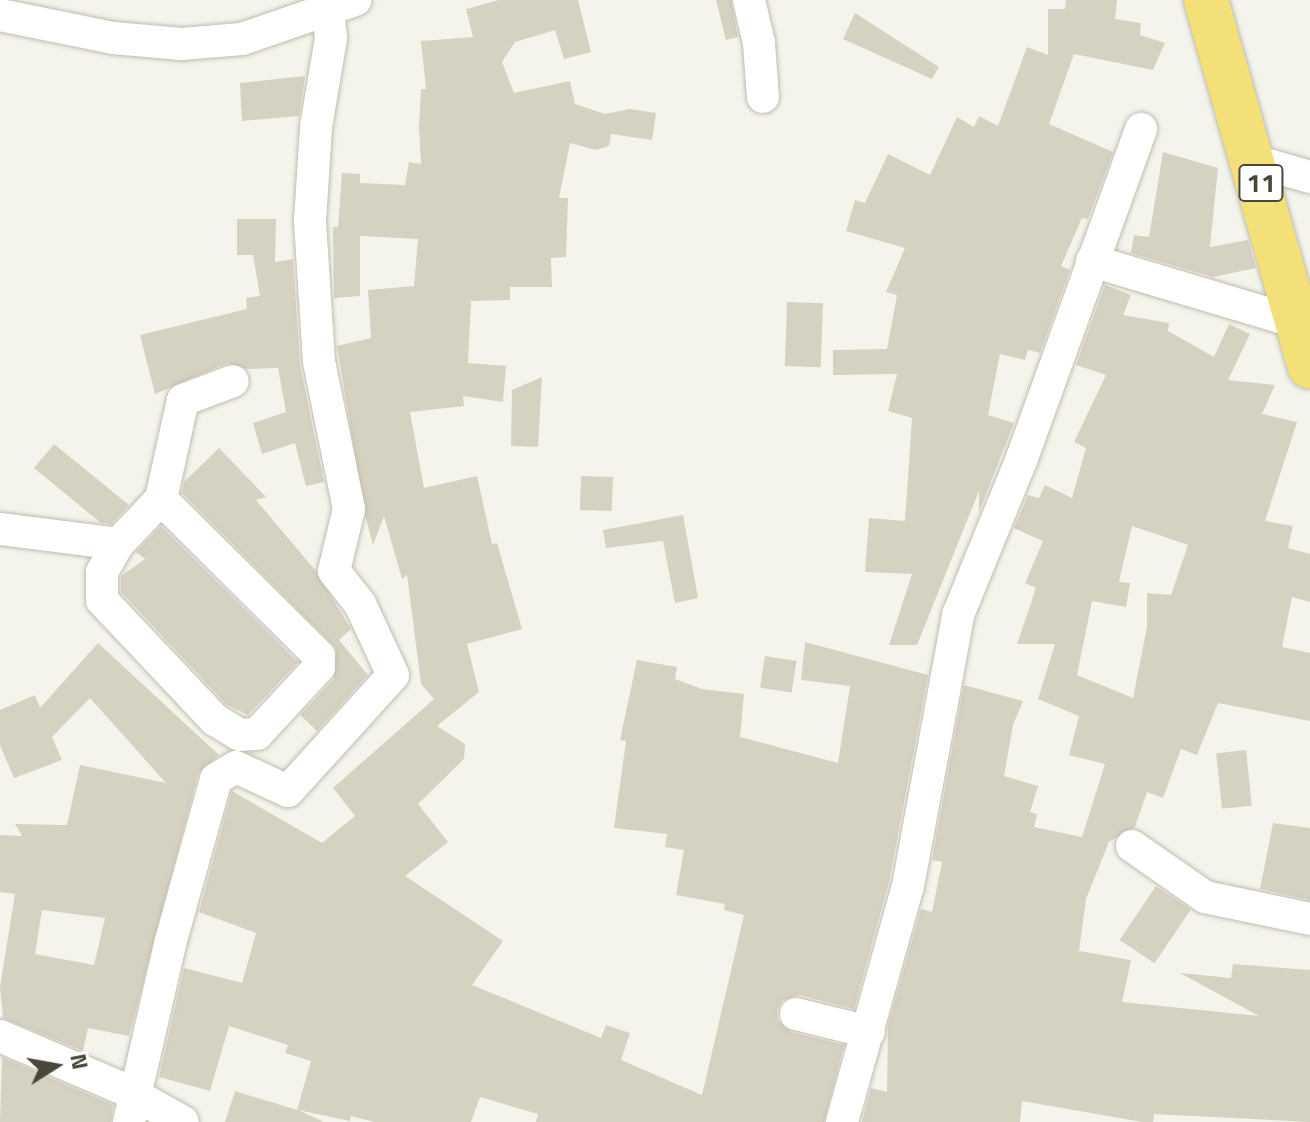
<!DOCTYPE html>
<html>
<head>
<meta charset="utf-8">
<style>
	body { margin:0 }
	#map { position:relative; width:1310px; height:1122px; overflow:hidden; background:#f5f4ec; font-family:"Titillium Web",sans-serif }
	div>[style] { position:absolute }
	.building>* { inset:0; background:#d6d2c2; transform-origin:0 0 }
	.roads { filter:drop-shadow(0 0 2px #c0bdaf) drop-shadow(0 0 2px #c0bdaf) }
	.street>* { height:32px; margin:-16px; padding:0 16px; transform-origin:16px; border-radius:16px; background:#fff }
	.highway>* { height:44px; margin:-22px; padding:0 22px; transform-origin:22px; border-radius:22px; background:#f4e078 }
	span { translate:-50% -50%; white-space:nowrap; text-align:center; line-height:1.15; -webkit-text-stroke:6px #fff; paint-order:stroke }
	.shield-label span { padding:2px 6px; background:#fff; border:2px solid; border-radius:6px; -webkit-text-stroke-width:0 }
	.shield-label { font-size:26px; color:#49463a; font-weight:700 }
	.north { position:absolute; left:16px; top:1026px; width:80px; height:80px; -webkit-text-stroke:6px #fff; paint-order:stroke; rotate:79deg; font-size:22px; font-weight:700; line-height:32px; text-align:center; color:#49463a }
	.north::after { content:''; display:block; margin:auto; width:28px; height:36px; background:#49463a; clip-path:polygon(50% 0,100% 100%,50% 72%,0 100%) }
</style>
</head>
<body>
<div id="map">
	<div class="building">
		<div style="clip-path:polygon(499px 0,578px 0,591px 52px,564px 59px,555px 30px,515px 42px,502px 62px,514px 93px,570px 81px,575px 104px,605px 114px,630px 109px,656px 113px,652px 140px,611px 134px,609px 146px,596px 150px,570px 143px,559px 198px,568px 198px,566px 257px,551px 258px,552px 287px,510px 287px,510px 300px,471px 301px,468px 363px,506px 366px,503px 402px,463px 396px,464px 406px,410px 412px,424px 488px,477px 476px,492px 544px,497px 543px,522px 629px,467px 644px,479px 692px,437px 726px,465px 744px,464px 759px,418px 804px,448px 842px,405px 876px,503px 941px,472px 985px,601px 1038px,606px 1025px,630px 1033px,621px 1060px,702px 1095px,744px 915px,724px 910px,725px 904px,676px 895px,684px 850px,665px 847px,667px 834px,614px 828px,626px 741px,620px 740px,637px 660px,677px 667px,675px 679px,702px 689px,744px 694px,740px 737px,838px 763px,850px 686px,801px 680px,805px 642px,928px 675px,889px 882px,854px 1009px,800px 995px,783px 1000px,777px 1010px,778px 1020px,791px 1032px,844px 1045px,824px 1122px,536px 1122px,538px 1114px,480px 1097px,471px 1122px,374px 1122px,351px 1116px,350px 1121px,298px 1110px,324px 1122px,225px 1122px,235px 1091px,297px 1110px,311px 1061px,285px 1053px,288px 1045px,229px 1026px,210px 1091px,159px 1077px,184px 968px,242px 983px,256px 933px,199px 912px,232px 791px,322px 843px,355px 816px,333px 788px,434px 699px,421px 684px,407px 575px,402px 579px,384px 516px,373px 545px,366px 519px,337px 346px,371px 338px,368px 290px,414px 286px,418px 239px,360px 236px,360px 296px,334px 298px,333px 227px,338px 227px,342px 173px,360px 174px,360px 183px,405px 185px,409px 162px,421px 164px,419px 127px,421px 89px,426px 89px,421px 41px,473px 37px,466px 9px)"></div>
		<div style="clip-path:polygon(716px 0,731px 0,738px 37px,726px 40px)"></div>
		<div style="clip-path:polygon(1066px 0,1117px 0,1115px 19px,1141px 23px,1140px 35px,1165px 43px,1153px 70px,1074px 54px,1049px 124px,1113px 152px,1088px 219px,1082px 218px,1061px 266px,1070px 270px,1040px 353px,1028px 350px,1025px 360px,1000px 354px,988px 415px,1014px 423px,979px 512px,979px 491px,917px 645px,889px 645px,912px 574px,865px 572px,869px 518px,905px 521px,912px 418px,888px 411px,897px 374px,833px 375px,833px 350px,887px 349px,897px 295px,886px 292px,905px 248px,846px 231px,855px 200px,865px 203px,888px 154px,930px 175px,957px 117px,974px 127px,979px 116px,998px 126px,1027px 47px,1048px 55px,1048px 9px,1065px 9px)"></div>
		<div style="clip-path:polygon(855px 13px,939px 67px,932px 79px,843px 39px)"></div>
		<div style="clip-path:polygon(305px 76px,299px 116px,242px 121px,240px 83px)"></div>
		<div style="clip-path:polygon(1163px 152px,1218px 168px,1210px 247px,1248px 240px,1256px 268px,1213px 277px,1131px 253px,1134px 235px,1149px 237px)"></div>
		<div style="clip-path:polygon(237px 219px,276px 219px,275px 262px,293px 259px,300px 365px,324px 482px,306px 486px,295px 443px,262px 454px,253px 423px,286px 412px,278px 368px,247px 369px,227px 363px,155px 394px,140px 335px,247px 309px,246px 298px,260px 296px,253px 255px,237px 255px)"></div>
		<div style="clip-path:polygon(evenodd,1105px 285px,1131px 295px,1123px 315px,1169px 323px,1168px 331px,1214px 357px,1229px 324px,1250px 334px,1228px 380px,1275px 385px,1262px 414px,1297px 422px,1265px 521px,1293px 526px,1288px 548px,1310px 554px,1310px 602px,1292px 597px,1282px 647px,1310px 653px,1310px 721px,1218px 703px,1197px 755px,1181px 749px,1163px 798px,1147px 792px,1135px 827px,1109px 842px,1086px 899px,1079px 951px,1131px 960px,1122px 1002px,1259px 1016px,1180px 973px,1231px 978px,1233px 964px,1310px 970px,1310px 1122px,1154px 1114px,1153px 1122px,1142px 1122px,1022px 1101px,1020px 1122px,862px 1122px,871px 1088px,887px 1092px,888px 1026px,921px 909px,932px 912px,942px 862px,932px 860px,964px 685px,1023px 701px,1013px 725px,1004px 776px,1038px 786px,1030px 812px,1037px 814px,1034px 827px,1082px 837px,1105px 764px,1069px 755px,1079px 716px,1038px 699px,1055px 644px,1017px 644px,1036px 588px,1025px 583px,1043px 541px,1014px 528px,1028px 495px,1039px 498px,1045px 485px,1072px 498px,1086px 448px,1074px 442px,1106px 375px,1076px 365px,1105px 285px,1132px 526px,1188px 545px,1171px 595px,1147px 593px,1147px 627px,1133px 698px,1077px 675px,1092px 601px,1126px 607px,1130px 583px,1119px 582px,1132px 526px)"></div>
		<div style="left:787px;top:302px;width:36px;height:64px;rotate:2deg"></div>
		<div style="clip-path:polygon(542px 377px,538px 447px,511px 446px,512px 390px)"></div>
		<div style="clip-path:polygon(54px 444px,129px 505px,111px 524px,101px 523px,34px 468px)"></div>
		<div style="clip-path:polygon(219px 448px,266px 497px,256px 500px,315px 570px,351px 629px,339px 640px,368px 675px,317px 731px,300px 715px,334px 679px,336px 648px,182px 493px,184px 482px)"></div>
		<div style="left:581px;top:476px;width:32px;height:34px;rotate:2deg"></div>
		<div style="clip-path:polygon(683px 515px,698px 598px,675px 603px,663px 541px,606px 548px,603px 530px)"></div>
		<div style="clip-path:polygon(161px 526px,298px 662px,248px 715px,227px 705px,121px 592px,121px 576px,145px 559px,136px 552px)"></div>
		<div style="clip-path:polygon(evenodd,98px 643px,219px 755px,198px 774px,129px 1036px,88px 1028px,83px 1051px,3px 1018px,0 987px,15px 894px,0 892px,0 835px,22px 836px,15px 824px,67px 825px,80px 765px,166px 783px,90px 698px,52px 737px,62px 760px,14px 778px,0 745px,0 710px,35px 695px,40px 708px,98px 643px,42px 910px,105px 918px,94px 965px,35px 954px,42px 910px)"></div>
		<div style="left:765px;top:656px;width:32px;height:32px;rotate:9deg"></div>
		<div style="left:1246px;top:750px;width:56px;height:30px;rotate:84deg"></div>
		<div style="clip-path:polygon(1273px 823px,1310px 828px,1310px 900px,1260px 889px)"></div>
		<div style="left:1156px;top:886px;width:42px;height:65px;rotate:34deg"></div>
		<div style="clip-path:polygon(2px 1057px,113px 1105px,111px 1122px,0 1122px)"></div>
	</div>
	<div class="roads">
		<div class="street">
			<div style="left:749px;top:0;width:44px;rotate:76.9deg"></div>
			<div style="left:759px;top:43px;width:54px;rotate:85.8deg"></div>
			<div style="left:0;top:15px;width:115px;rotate:11.5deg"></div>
			<div style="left:113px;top:38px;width:69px;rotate:5deg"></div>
			<div style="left:182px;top:44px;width:60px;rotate:-4.8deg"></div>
			<div style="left:242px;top:39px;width:120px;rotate:-19deg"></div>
			<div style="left:1255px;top:161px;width:57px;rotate:16.2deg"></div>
			<div style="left:1092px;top:261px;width:214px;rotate:16.6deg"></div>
			<div style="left:161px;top:499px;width:223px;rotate:44.8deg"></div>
			<div style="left:319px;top:656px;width:11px;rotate:90deg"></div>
			<div style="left:319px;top:667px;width:91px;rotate:132.8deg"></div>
			<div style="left:257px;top:734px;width:17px;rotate:177deg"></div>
			<div style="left:240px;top:735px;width:29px;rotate:-149deg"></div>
			<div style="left:215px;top:720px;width:165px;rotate:-133.3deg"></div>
			<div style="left:102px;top:600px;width:28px;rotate:-90deg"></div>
			<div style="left:102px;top:572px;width:32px;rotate:-60deg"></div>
			<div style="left:118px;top:544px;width:62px;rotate:-46.3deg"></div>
			<div style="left:161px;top:499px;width:101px;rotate:-77.5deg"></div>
			<div style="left:183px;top:400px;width:53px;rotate:-20.8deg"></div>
			<div style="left:0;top:529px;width:119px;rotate:7.2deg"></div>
			<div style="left:1132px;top:846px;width:89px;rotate:34.9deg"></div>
			<div style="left:1205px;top:897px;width:107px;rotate:11.8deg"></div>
			<div style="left:796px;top:1014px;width:75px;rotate:13.9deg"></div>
			<div style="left:0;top:1036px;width:137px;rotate:23.2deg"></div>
			<div style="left:126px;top:1090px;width:65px;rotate:29.3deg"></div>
			<div style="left:129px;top:1122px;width:183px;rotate:-77deg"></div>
			<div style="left:170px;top:944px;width:171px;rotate:-74.4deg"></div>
			<div style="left:216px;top:779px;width:23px;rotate:-31deg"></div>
			<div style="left:236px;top:767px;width:57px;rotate:24.8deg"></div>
			<div style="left:288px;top:791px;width:156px;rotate:-47.8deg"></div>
			<div style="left:393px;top:675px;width:78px;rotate:-114.9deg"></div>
			<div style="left:360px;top:604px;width:42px;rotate:-128.2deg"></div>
			<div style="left:334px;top:571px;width:64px;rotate:-76.4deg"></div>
			<div style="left:349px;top:509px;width:151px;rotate:-101.5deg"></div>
			<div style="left:319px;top:361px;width:140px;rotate:-93.7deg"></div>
			<div style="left:310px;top:221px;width:94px;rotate:-86.3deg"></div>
			<div style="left:316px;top:127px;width:90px;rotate:-80.4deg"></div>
			<div style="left:331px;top:38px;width:31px;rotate:-96deg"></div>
			<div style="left:842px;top:1122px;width:245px;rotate:-74.4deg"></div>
			<div style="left:908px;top:886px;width:276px;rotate:-79.5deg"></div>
			<div style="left:958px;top:615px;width:170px;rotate:-67.8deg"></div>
			<div style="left:1022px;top:458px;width:350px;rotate:-70.1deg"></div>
		</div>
		<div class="highway">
			<div style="left:1206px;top:0;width:381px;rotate:74.2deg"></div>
		</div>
	</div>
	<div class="shield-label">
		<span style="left:1261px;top:183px">11</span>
	</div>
	<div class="north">N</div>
</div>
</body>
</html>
